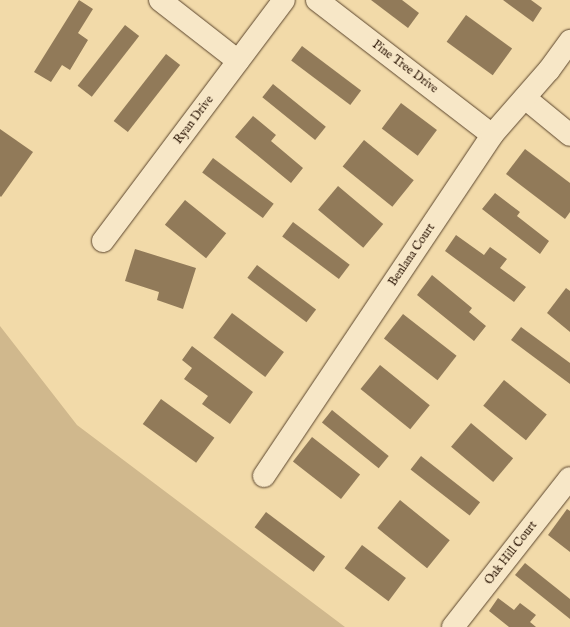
<!DOCTYPE html>
<html>
<head>
<meta charset="utf-8">
<style>
	body { margin:0 }
	#map { position:relative; width:570px; height:627px; overflow:hidden; background:#f2daa9; font-family:"IM FELL English",serif }
	div>[style] { position:absolute }
	.green>* { inset:0; background:#d0b88d }
	.building>* { inset:0; background:#917a59; transform-origin:0 0 }
	.roads { filter:drop-shadow(0 0 1px #5a442c) drop-shadow(0 0 1px #5a442c) }
	.minor>* { height:22px; margin:-11px; padding:0 11px; transform-origin:11px; border-radius:11px; background:#f7e7c7 }
	span { translate:-50% -50%; white-space:nowrap; text-align:center; line-height:1.15; -webkit-text-stroke:3px #f7e7c7; paint-order:stroke }
	.street-label { font-size:12px; color:#281202 }
</style>
</head>
<body>
<div id="map">
	<div class="green">
		<div style="clip-path:polygon(0 326px,77px 425px,345px 627px,0 627px)"></div>
	</div>
	<div class="building">
		<div style="clip-path:polygon(79px 0,93px 9px,78px 33px,88px 40px,70px 70px,62px 65px,51px 82px,34px 72px)"></div>
		<div style="clip-path:polygon(371px 0,402px 0,419px 13px,408px 28px)"></div>
		<div style="clip-path:polygon(503px 0,531px 0,542px 8px,533px 22px)"></div>
		<div style="left:466px;top:15px;width:57px;height:33px;rotate:36deg"></div>
		<div style="left:125px;top:25px;width:18px;height:77px;rotate:38deg"></div>
		<div style="left:302px;top:46px;width:74px;height:18px;rotate:37deg"></div>
		<div style="left:166px;top:54px;width:18px;height:85px;rotate:38deg"></div>
		<div style="left:273px;top:84px;width:68px;height:17px;rotate:39deg"></div>
		<div style="left:401px;top:103px;width:45px;height:32px;rotate:37deg"></div>
		<div style="clip-path:polygon(253px 116px,276px 135px,271px 141px,303px 168px,291px 183px,235px 137px)"></div>
		<div style="clip-path:polygon(0 129px,33px 152px,1px 197px,0 196px)"></div>
		<div style="left:364px;top:140px;width:64px;height:34px;rotate:39deg"></div>
		<div style="clip-path:polygon(525px 149px,570px 183px,570px 212px,565px 219px,506px 174px)"></div>
		<div style="left:213px;top:158px;width:76px;height:18px;rotate:37deg"></div>
		<div style="left:338px;top:186px;width:59px;height:31px;rotate:40deg"></div>
		<div style="clip-path:polygon(495px 193px,520px 212px,517px 216px,549px 241px,540px 254px,482px 209px)"></div>
		<div style="left:185px;top:200px;width:53px;height:32px;rotate:39deg"></div>
		<div style="left:293px;top:222px;width:71px;height:18px;rotate:37deg"></div>
		<div style="clip-path:polygon(456px 235px,484px 255px,490px 247px,507px 259px,500px 268px,526px 287px,514px 302px,445px 251px)"></div>
		<div style="clip-path:polygon(135px 249px,196px 268px,183px 309px,157px 300px,159px 292px,125px 281px)"></div>
		<div style="left:257px;top:265px;width:74px;height:16px;rotate:37deg"></div>
		<div style="clip-path:polygon(432px 275px,472px 308px,469px 312px,486px 326px,474px 341px,417px 295px)"></div>
		<div style="clip-path:polygon(566px 288px,570px 291px,570px 332px,547px 313px)"></div>
		<div style="left:232px;top:313px;width:65px;height:31px;rotate:37deg"></div>
		<div style="left:403px;top:314px;width:68px;height:31px;rotate:38deg"></div>
		<div style="clip-path:polygon(521px 327px,570px 363px,570px 384px,511px 340px)"></div>
		<div style="clip-path:polygon(192px 346px,253px 392px,230px 424px,202px 404px,208px 396px,184px 379px,192px 368px,182px 360px)"></div>
		<div style="left:380px;top:365px;width:64px;height:31px;rotate:39deg"></div>
		<div style="left:504px;top:380px;width:55px;height:33px;rotate:39deg"></div>
		<div style="left:161px;top:399px;width:66px;height:31px;rotate:36deg"></div>
		<div style="left:332px;top:410px;width:73px;height:16px;rotate:39deg"></div>
		<div style="left:471px;top:423px;width:55px;height:31px;rotate:40deg"></div>
		<div style="left:312px;top:437px;width:61px;height:31px;rotate:38deg"></div>
		<div style="left:421px;top:456px;width:75px;height:17px;rotate:38deg"></div>
		<div style="left:400px;top:500px;width:64px;height:36px;rotate:39deg"></div>
		<div style="clip-path:polygon(567px 509px,570px 511px,570px 552px,548px 535px)"></div>
		<div style="left:266px;top:512px;width:74px;height:19px;rotate:37deg"></div>
		<div style="left:362px;top:545px;width:55px;height:29px;rotate:37deg"></div>
		<div style="clip-path:polygon(525px 563px,570px 599px,570px 619px,515px 575px)"></div>
		<div style="clip-path:polygon(498px 598px,514px 610px,520px 603px,536px 615px,530px 622px,536px 627px,509px 627px,489px 611px)"></div>
	</div>
	<div class="roads">
		<div class="minor">
			<div style="left:160px;top:0;width:99px;rotate:38deg"></div>
			<div style="left:317px;top:0;width:221px;rotate:37.6deg"></div>
			<div style="left:525px;top:98px;width:58px;rotate:39.4deg"></div>
			<div style="left:103px;top:241px;width:301px;rotate:-53.1deg"></div>
			<div style="left:264px;top:476px;width:410px;rotate:-56.2deg"></div>
			<div style="left:492px;top:135px;width:86px;rotate:-48.8deg"></div>
			<div style="left:549px;top:70px;width:36px;rotate:-54deg"></div>
			<div style="left:453px;top:627px;width:189px;rotate:-51.9deg"></div>
		</div>
	</div>
	<div class="street-label">
		<span style="left:405px;top:67px;rotate:37deg">Pine Tree Drive</span>
		<span style="left:194px;top:120px;rotate:-53deg">Ryan Drive</span>
		<span style="left:412px;top:255px;rotate:-56deg">Benlana Court</span>
		<span style="left:511px;top:553px;rotate:-52deg">Oak Hill Court</span>
	</div>
</div>
</body>
</html>
